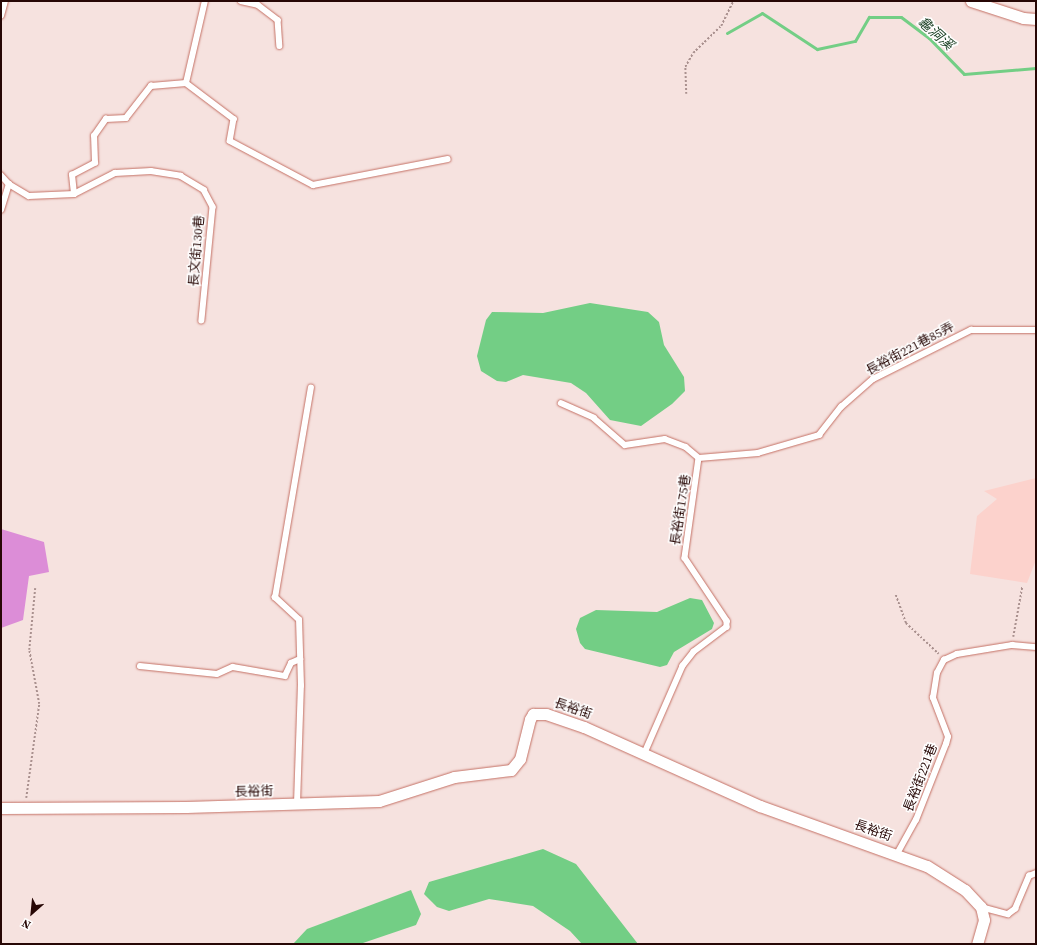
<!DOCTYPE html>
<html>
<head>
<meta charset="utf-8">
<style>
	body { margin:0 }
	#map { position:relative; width:1037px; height:945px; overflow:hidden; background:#f6e2df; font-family:"Source Serif 4","Noto Sans TC",serif }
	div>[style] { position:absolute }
	.built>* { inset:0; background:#fcd2cc }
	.forest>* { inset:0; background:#dc8dd7 }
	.water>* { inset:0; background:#73ce85 }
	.stream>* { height:3px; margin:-1.5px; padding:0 1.5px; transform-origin:1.5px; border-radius:1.5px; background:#73ce85 }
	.path>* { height:1.5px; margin-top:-0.75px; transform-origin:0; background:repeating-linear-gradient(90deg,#aa918f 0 2px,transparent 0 4px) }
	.roads { filter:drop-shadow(0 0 1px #c47064) drop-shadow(0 0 1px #c47064) }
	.service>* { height:5.5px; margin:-2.75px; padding:0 2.75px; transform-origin:2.75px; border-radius:2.75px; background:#fff }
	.minor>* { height:11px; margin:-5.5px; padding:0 5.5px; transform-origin:5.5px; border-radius:5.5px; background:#fff }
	span { translate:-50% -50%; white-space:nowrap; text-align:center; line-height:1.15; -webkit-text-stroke:3px #fff; paint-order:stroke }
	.street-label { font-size:13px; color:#270705 }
	.water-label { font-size:14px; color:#193e22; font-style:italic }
	.frame { position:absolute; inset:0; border:2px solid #270705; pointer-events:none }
	.north { position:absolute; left:12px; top:893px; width:40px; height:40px; -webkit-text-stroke:3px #fff; paint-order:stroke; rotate:207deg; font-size:11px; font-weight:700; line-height:16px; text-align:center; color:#270705 }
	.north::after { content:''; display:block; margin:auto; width:14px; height:18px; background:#270705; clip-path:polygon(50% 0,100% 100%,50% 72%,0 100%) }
</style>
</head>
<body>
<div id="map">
	<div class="built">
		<div style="clip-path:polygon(1036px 478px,1036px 560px,1027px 583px,970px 574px,977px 516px,997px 499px,984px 491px)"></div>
	</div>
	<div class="forest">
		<div style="clip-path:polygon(1px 529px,44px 542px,49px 572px,29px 576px,23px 620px,1px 628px)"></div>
	</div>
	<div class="water">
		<div style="clip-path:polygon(590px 303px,648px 312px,659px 322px,664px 345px,684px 377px,685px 391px,672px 404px,641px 426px,610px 420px,586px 393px,571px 383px,523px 375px,506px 382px,497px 381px,481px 371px,477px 356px,486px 320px,492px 312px,543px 313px)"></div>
		<div style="clip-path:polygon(690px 598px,702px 600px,714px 623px,712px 629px,674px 652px,667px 665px,660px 667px,585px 649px,580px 643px,576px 629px,580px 618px,596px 610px,657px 612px)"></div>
		<div style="clip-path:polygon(543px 849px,576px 864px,638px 944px,582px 944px,570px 931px,533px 906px,489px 899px,449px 911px,437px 907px,424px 894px,429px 882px)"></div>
		<div style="clip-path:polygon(411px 890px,421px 914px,416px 925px,360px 944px,293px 944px,307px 929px)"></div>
	</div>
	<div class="stream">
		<div style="left:727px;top:33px;width:40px;rotate:-29.7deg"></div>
		<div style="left:762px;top:13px;width:66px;rotate:33.2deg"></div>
		<div style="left:817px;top:49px;width:39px;rotate:-12deg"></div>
		<div style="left:855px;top:41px;width:28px;rotate:-60deg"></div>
		<div style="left:869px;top:17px;width:32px"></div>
		<div style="left:901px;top:17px;width:35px;rotate:37deg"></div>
		<div style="left:929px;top:38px;width:50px;rotate:45.8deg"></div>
		<div style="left:964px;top:74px;width:72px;rotate:-4.8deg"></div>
	</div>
	<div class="path">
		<div style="left:686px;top:94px;width:27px;rotate:-92deg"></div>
		<div style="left:685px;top:67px;width:16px;rotate:-60deg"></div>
		<div style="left:693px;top:53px;width:39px;rotate:-44deg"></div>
		<div style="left:721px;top:26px;width:28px;rotate:-64deg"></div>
		<div style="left:896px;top:595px;width:30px;rotate:70deg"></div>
		<div style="left:906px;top:623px;width:45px;rotate:43.2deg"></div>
		<div style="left:1013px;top:637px;width:51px;rotate:-79.8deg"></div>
		<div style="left:26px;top:798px;width:95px;rotate:-82.1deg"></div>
		<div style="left:39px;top:704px;width:55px;rotate:-100.5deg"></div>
		<div style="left:29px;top:650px;width:62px;rotate:-84.5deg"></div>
	</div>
	<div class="roads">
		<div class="service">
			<div style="left:241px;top:1px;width:17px;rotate:13deg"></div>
			<div style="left:258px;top:5px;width:25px;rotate:37deg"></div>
			<div style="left:278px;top:20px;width:26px;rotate:86deg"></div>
			<div style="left:1px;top:16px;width:16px;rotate:-75deg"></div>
			<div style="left:186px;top:83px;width:84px;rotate:-77deg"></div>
			<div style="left:1px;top:175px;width:12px;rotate:48deg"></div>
			<div style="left:9px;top:184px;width:23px;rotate:31deg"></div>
			<div style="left:29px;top:196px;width:45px;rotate:-2.5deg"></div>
			<div style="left:74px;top:194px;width:46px;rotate:-27.1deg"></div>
			<div style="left:115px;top:173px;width:36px;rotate:-3deg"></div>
			<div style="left:151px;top:171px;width:30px;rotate:9deg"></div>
			<div style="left:181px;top:176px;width:27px;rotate:31deg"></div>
			<div style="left:204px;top:190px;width:19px;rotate:62deg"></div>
			<div style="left:213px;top:207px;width:114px;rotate:95.6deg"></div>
			<div style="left:74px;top:194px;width:19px;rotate:-96deg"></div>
			<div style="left:72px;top:175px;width:26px;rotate:-28deg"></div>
			<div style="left:95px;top:163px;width:27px;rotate:-92deg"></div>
			<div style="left:94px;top:136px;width:21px;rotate:-55deg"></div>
			<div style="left:106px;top:119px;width:20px;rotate:-3deg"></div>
			<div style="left:126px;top:118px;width:41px;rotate:-52deg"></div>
			<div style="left:151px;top:86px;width:35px;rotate:-5deg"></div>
			<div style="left:186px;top:83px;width:60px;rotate:36.9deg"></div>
			<div style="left:234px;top:119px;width:22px;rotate:100deg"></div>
			<div style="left:230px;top:141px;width:94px;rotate:27.9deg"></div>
			<div style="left:313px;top:185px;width:137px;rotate:-10.9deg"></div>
			<div style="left:1px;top:210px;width:27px;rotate:-73deg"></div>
			<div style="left:561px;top:403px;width:36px;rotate:24deg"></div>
			<div style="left:594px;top:418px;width:41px;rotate:41.1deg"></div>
			<div style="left:625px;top:445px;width:40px;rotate:-8.5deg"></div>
			<div style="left:665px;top:439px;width:22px;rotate:21deg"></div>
			<div style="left:686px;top:447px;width:17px;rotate:40deg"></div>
			<div style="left:699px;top:458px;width:101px;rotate:98deg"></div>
			<div style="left:685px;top:558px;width:76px;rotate:56.3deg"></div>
			<div style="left:727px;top:621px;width:6px;rotate:90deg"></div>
			<div style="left:727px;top:627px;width:41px;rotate:142.9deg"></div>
			<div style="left:694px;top:652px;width:18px;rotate:128deg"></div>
			<div style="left:683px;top:666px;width:95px;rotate:113.6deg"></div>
			<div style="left:699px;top:458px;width:59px;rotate:-4.8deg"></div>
			<div style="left:758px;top:453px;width:64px;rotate:-16.4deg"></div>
			<div style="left:819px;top:435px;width:36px;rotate:-52deg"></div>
			<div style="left:841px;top:407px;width:43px;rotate:-41.2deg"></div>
			<div style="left:873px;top:379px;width:110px;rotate:-26.6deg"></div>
			<div style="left:971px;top:330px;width:65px"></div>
			<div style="left:140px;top:666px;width:77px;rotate:5.9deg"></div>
			<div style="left:217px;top:674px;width:17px;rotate:-24deg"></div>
			<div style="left:233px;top:667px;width:53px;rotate:9.8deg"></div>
			<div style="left:285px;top:676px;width:14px;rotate:-65deg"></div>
			<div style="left:291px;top:663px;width:10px;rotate:-24deg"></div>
			<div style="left:297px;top:804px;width:118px;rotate:-88.1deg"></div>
			<div style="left:301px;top:686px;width:66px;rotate:-91.7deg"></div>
			<div style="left:299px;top:620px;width:33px;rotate:-137deg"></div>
			<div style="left:275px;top:598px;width:213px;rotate:-80.3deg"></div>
			<div style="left:897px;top:854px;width:39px;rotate:-61deg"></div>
			<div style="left:916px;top:820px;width:82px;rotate:-68.5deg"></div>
			<div style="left:946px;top:744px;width:7px;rotate:-74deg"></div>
			<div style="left:948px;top:737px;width:42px;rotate:-111deg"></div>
			<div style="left:933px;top:698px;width:25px;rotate:-81deg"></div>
			<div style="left:937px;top:673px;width:15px;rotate:-62deg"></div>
			<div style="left:944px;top:660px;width:14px;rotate:-25deg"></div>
			<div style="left:957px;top:654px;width:56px;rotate:-9.3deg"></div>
			<div style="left:1012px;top:645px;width:24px;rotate:5deg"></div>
			<div style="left:981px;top:907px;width:28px;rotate:15deg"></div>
			<div style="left:1008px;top:914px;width:9px;rotate:-36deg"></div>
			<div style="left:1015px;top:909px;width:36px;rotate:-67deg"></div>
			<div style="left:1029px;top:876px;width:8px;rotate:-23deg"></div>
		</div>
		<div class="minor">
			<div style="left:971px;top:1px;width:55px;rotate:18.1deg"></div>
			<div style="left:1023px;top:18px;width:13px;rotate:4deg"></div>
			<div style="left:1px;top:808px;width:185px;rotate:-0.3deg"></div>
			<div style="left:186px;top:807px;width:193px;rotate:-1.8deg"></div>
			<div style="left:379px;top:801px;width:79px;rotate:-17.7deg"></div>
			<div style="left:454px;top:777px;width:57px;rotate:-7deg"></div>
			<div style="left:511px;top:770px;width:14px;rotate:-51deg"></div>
			<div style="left:520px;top:759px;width:41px;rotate:-76deg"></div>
			<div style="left:530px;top:719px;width:6px;rotate:-59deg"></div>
			<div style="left:533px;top:714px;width:13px"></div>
			<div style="left:546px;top:714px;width:40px;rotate:18.9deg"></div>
			<div style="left:584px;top:727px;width:193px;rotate:24.2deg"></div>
			<div style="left:760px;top:806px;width:177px;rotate:19.8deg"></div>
			<div style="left:927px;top:866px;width:45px;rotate:32.3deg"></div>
			<div style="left:965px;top:890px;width:23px;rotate:47deg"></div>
			<div style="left:981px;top:907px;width:13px;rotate:77deg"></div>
			<div style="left:984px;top:920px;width:25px;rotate:106deg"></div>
		</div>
	</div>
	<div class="street-label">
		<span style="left:197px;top:251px;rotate:-85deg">長文街130巷</span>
		<span style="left:910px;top:349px;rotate:-28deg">長裕街221巷85弄</span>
		<span style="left:681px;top:510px;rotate:-81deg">長裕街175巷</span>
		<span style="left:573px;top:709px;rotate:19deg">長裕街</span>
		<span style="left:921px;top:778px;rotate:-69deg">長裕街221巷</span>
		<span style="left:254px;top:792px;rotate:-1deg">長裕街</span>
		<span style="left:873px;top:831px;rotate:19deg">長裕街</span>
	</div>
	<div class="water-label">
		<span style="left:936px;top:33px;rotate:42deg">龜洞溪</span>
	</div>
	<div class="frame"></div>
	<div class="north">N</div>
</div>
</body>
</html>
